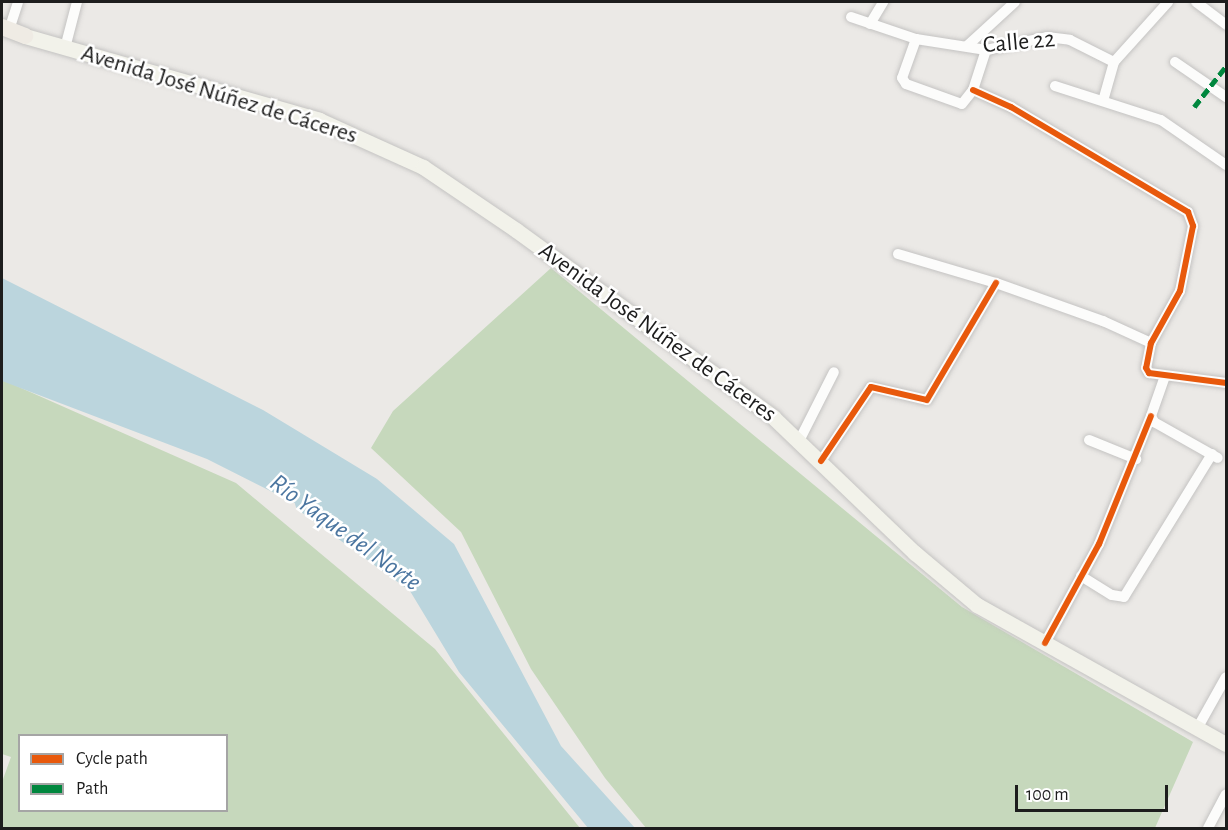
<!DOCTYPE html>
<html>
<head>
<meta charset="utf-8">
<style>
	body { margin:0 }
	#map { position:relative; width:1228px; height:830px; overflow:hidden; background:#ebe9e6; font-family:"Alegreya Sans",sans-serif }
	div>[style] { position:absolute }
	.forest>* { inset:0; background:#c6d8bc }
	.water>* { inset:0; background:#bbd5dd }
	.river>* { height:18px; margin:-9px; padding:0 9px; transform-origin:9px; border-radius:9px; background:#bbd5dd }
	.roads { filter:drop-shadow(0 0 2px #c4c3c2) drop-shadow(0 0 2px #c4c3c2) }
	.minor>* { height:10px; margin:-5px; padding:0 5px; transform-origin:5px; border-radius:5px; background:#fcfcfb }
	.secondary>* { height:15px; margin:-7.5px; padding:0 7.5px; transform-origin:7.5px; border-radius:7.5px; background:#f2f2ea }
	.primary>* { height:16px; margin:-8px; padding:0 8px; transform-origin:8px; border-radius:8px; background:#efebe4 }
	.quiet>* { height:4.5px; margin-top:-2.25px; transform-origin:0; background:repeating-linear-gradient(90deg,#00873e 0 9px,transparent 0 13.5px) }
	.cycleway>* { height:6px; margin:-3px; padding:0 3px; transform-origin:3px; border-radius:3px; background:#e8590c }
	span { translate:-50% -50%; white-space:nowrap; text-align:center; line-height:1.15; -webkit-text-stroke:5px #fff; paint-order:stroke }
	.street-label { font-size:24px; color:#1d1d1d }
	.water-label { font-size:26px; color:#4c76a0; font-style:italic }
	.frame { position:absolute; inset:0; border:3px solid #1d1d1d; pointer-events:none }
	.legend { position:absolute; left:18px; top:734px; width:210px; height:78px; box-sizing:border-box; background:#fff; border:2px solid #a5a5a5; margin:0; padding:8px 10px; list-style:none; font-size:18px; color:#1d1d1d }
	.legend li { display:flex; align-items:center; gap:12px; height:30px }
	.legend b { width:30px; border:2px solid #a5a5a5 }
	.scale { position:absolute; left:1015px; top:785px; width:153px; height:27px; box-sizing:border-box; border:3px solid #1d1d1d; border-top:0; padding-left:8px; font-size:18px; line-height:21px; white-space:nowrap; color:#1d1d1d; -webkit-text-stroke:4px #fff; paint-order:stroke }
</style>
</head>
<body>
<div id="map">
	<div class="forest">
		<div style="clip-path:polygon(551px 268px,962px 607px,1193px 742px,1155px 828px,646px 828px,605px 778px,531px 669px,461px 532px,371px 448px,393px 411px)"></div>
		<div style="clip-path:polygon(evenodd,3px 380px,236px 483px,435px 649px,580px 828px,2px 828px,2px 782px,11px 757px,2px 754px,3px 380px,20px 736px,226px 736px,226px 810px,20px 810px,20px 736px)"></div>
	</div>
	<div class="water">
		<div style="clip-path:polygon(2px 278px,263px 410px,377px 479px,454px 544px,561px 746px,635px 828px,588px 828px,459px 672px,384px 548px,207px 459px,2px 381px)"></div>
	</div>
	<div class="river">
		<div style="left:304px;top:503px;width:138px;rotate:35.9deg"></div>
	</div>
	<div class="roads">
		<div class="minor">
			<div style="left:1196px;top:2px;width:38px;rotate:37deg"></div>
			<div style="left:851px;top:17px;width:69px;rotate:18.7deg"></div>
			<div style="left:916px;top:39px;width:71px;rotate:8.9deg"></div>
			<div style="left:986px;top:50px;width:62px;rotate:-12deg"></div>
			<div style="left:1047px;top:37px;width:23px;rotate:7deg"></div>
			<div style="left:1070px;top:40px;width:49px;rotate:26.6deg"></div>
			<div style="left:870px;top:24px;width:26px;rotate:-59deg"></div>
			<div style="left:9px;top:30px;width:29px;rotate:-72deg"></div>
			<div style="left:916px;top:39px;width:41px;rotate:109.7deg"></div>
			<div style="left:902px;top:78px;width:7px;rotate:56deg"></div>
			<div style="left:906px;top:84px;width:59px;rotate:19.7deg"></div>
			<div style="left:962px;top:104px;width:18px;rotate:-52deg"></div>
			<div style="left:973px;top:90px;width:42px;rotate:-72deg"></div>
			<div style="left:967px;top:46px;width:65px;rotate:-42.5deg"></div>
			<div style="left:65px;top:48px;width:48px;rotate:-75.4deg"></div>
			<div style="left:1175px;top:62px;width:62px;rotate:34.5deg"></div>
			<div style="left:1055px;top:86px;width:111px;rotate:17.8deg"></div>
			<div style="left:1161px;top:120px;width:79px;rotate:34.7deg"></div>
			<div style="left:973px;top:90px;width:42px;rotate:24.1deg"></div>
			<div style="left:1011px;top:107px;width:206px;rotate:30.7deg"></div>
			<div style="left:1188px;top:212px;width:15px;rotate:70deg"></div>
			<div style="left:1193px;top:226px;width:66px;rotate:101.3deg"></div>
			<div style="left:1180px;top:291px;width:60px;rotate:119.1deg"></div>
			<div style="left:1151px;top:343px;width:25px;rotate:101deg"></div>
			<div style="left:1146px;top:368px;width:6px;rotate:59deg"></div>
			<div style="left:1149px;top:373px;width:78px;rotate:7.4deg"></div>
			<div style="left:1103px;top:101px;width:41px;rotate:-74.2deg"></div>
			<div style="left:1114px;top:62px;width:81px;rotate:-48deg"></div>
			<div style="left:898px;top:254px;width:102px;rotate:16.5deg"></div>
			<div style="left:996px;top:283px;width:114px;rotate:19.6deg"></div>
			<div style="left:1103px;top:321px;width:53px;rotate:24.6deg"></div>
			<div style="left:1165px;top:376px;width:42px;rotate:109.3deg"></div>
			<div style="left:1151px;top:416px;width:7px;rotate:63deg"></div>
			<div style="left:1154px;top:422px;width:73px;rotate:29.4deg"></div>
			<div style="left:1089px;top:440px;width:51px;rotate:22deg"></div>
			<div style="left:799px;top:441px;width:77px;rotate:-63.1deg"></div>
			<div style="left:821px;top:461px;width:89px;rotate:-56deg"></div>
			<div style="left:871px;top:387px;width:57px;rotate:13.1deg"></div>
			<div style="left:927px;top:400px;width:136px;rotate:-59.5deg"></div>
			<div style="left:1081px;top:576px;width:36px;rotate:32deg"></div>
			<div style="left:1112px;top:595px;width:12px;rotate:9deg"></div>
			<div style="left:1124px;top:597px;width:168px;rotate:-58.4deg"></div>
			<div style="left:1045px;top:643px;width:113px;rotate:-61.4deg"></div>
			<div style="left:1099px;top:544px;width:138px;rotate:-67.9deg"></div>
			<div style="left:1198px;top:727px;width:57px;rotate:-60.8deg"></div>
			<div style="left:1208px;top:828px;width:38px;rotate:-62deg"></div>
		</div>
		<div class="secondary">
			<div style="left:25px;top:36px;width:306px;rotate:15.9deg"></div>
			<div style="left:319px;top:120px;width:114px;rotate:24.3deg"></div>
			<div style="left:423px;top:167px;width:112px;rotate:34.1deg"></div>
			<div style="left:516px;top:230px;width:318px;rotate:36deg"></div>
			<div style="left:773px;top:417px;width:197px;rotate:43.8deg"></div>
			<div style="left:915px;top:553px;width:81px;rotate:40deg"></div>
			<div style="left:977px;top:605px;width:285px;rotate:29.2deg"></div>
		</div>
		<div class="primary">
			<div style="left:2px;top:27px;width:25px;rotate:21deg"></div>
		</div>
	</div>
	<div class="quiet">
		<div style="left:1194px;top:107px;width:52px;rotate:-52deg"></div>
	</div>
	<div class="cycleway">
		<div style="left:973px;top:90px;width:42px;rotate:24.1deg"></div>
		<div style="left:1011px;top:107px;width:206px;rotate:30.7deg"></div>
		<div style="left:1188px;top:212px;width:15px;rotate:70deg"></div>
		<div style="left:1193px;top:226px;width:66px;rotate:101.3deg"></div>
		<div style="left:1180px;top:291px;width:60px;rotate:119.1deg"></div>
		<div style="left:1151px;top:343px;width:25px;rotate:101deg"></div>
		<div style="left:1146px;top:368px;width:6px;rotate:59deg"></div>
		<div style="left:1149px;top:373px;width:78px;rotate:7.4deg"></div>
		<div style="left:821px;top:461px;width:89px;rotate:-56deg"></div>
		<div style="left:871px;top:387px;width:57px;rotate:13.1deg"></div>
		<div style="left:927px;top:400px;width:136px;rotate:-59.5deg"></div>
		<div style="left:1045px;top:643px;width:113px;rotate:-61.4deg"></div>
		<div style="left:1099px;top:544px;width:138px;rotate:-67.9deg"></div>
	</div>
	<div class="street-label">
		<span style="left:1019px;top:43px;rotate:-5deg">Calle 22</span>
		<span style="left:219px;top:95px;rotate:17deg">Avenida José Núñez de Cáceres</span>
		<span style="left:657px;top:333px;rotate:36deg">Avenida José Núñez de Cáceres</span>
	</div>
	<div class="water-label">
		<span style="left:345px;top:533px;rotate:36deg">Río Yaque del Norte</span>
	</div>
	<div class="frame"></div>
	<ul class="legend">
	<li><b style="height:8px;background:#e8590c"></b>Cycle path</li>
	<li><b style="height:8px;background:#00873e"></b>Path</li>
	</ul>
	<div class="scale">100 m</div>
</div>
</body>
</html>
